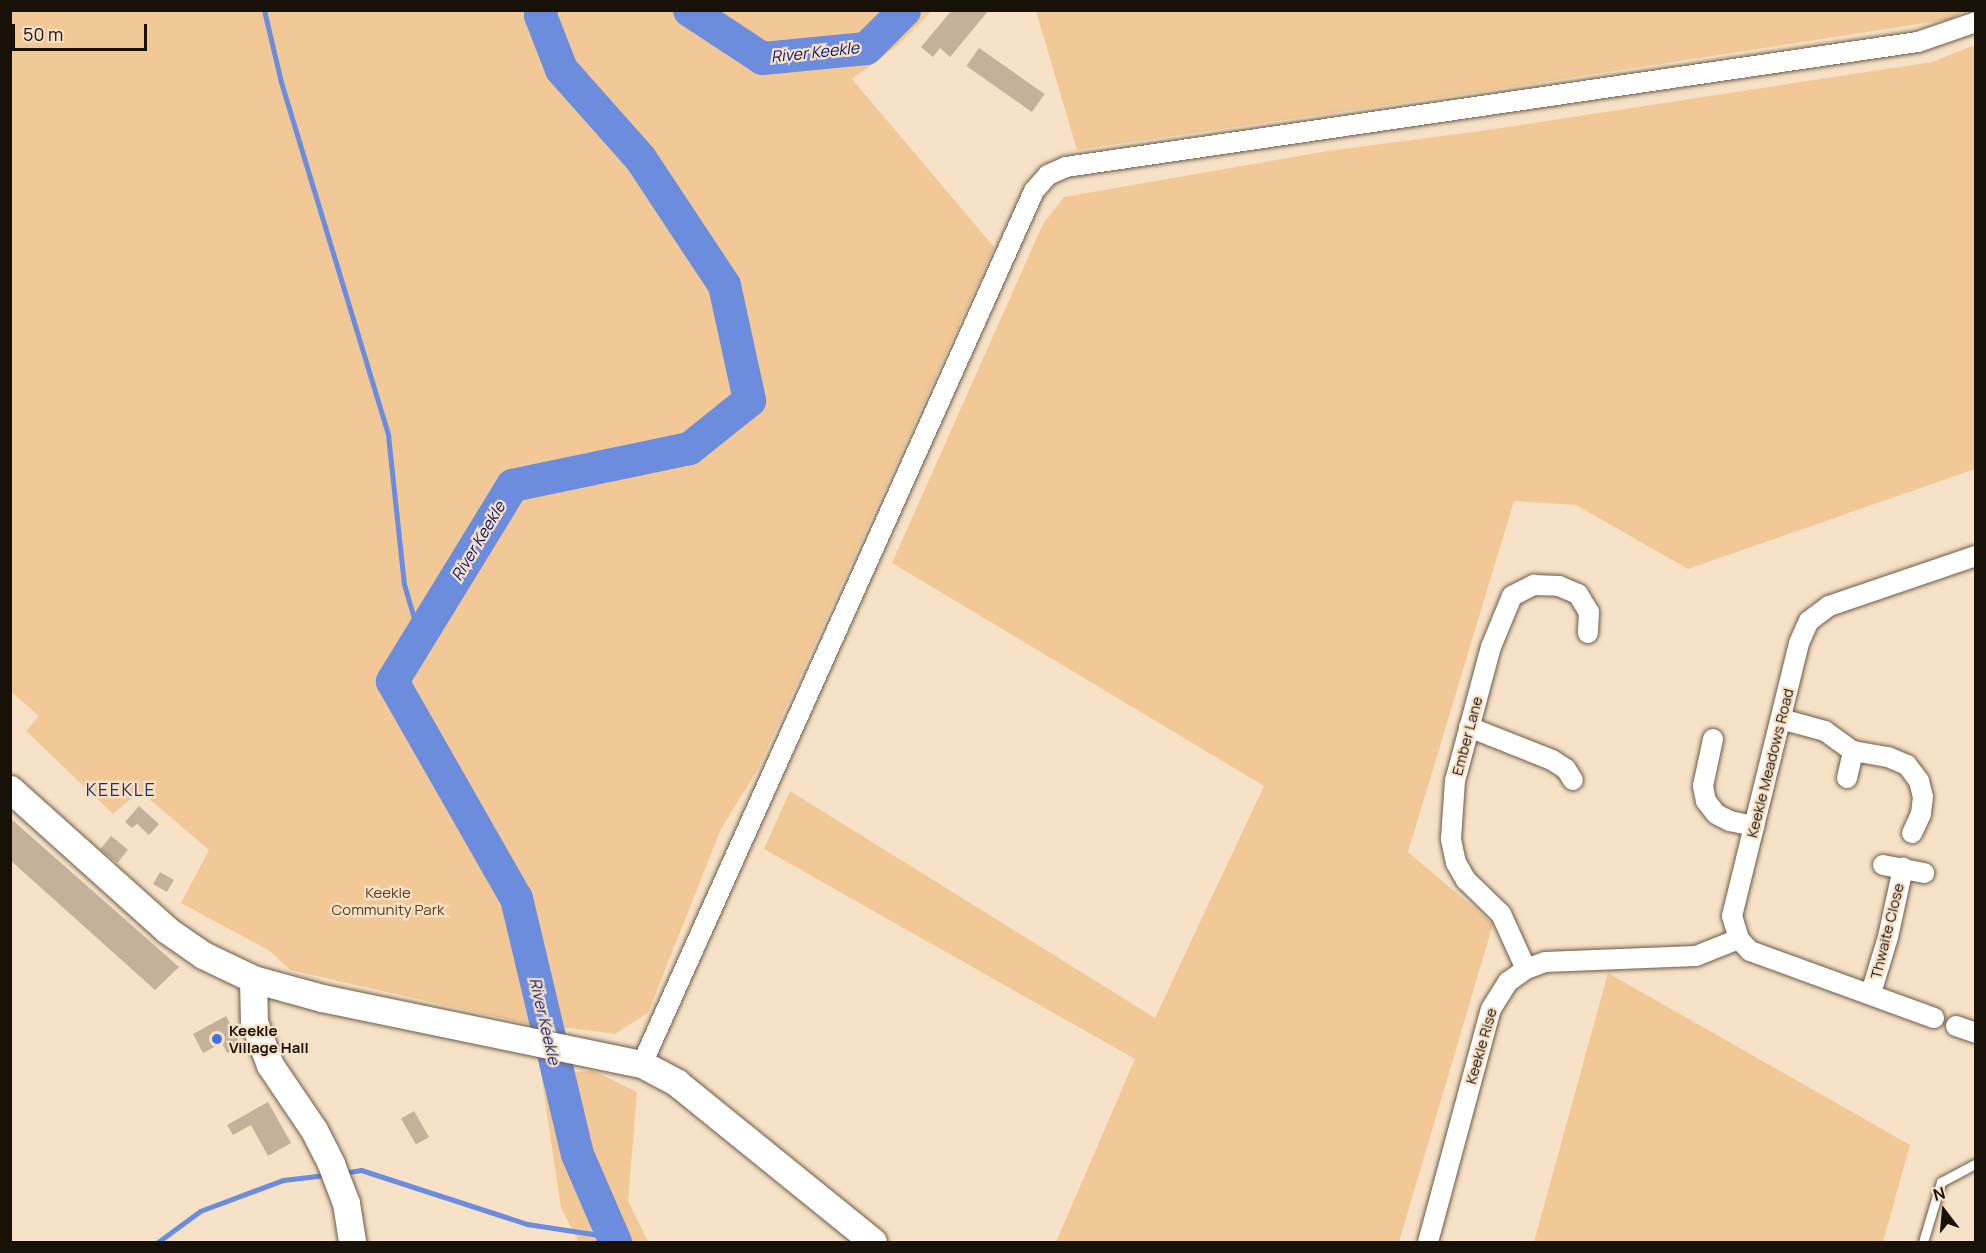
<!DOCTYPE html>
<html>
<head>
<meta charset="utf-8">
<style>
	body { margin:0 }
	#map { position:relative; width:1986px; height:1253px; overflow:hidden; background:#f7e2c8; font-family:Manrope,sans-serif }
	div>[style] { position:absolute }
	.green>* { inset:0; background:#f2c996 }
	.stream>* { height:5px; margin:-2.5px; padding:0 2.5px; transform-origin:2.5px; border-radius:2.5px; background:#6c8cde }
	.river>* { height:33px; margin:-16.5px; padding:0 16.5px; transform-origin:16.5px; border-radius:16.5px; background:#6c8cde }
	.building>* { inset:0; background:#c5b199; transform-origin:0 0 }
	.roads { filter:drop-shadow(0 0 2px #6d5b45) drop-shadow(0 0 2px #6d5b45) }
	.lane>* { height:9px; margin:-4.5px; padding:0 4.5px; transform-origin:4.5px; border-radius:4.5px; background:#fff }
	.street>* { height:20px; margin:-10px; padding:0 10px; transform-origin:10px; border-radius:10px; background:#fff }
	.secondary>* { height:27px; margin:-13.5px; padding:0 13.5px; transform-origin:13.5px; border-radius:13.5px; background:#fff }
	.dots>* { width:16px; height:16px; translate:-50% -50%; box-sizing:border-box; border:3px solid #f7e2c8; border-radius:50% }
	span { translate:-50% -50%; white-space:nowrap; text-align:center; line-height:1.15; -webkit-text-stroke:4.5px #f7e2c8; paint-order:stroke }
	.street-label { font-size:15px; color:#181108 }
	.park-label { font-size:15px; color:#5a401c }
	.poi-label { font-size:15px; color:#181108; font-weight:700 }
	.left { translate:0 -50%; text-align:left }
	.water-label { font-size:16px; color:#091675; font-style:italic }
	.quarter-label { font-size:18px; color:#1e3168; letter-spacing:1.5px }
	.frame { position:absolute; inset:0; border:12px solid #181108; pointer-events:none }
	.north { position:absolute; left:1914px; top:1181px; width:60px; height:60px; -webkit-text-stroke:4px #f7e2c8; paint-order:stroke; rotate:344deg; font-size:16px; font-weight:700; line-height:24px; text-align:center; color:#181108 }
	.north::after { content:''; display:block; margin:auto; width:21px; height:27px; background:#181108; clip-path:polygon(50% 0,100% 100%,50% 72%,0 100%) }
	.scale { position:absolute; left:12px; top:24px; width:135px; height:27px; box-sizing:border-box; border:3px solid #181108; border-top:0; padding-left:8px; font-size:18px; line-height:21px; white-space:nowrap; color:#181108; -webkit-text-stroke:4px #f7e2c8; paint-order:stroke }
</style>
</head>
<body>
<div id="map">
	<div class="green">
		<div style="clip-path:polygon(10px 11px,932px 11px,897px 46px,852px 79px,994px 247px,758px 769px,721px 829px,648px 1013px,615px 1034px,570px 1028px,530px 1027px,528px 1024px,290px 970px,270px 951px,181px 903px,209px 850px,140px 791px,113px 814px,26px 731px,39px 716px,10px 691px)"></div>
		<div style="clip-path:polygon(1036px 11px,1036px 10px,1964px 11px,1951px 19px,1492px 90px,1077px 150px)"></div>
		<div style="clip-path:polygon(1975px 45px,1975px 469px,1688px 569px,1576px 505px,1514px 501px,1408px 852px,1493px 924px,1399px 1242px,1056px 1242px,1135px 1059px,764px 849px,790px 791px,1155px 1018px,1264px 786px,892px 563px,1043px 224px,1064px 197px,1328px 151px,1488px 130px,1932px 62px)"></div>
		<div style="clip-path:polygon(1608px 973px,1910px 1145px,1883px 1242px,1534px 1242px)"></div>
		<div style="clip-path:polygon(594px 1071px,637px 1092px,628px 1201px,648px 1242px,579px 1242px,561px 1208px,541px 1073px)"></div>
	</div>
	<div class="stream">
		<div style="left:264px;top:10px;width:74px;rotate:76.7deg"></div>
		<div style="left:281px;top:82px;width:369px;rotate:73.1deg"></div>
		<div style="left:388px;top:435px;width:150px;rotate:83.9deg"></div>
		<div style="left:404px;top:584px;width:54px;rotate:73.9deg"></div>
		<div style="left:344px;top:1173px;width:17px;rotate:-10deg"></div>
		<div style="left:361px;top:1170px;width:175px;rotate:18deg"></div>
		<div style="left:527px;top:1224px;width:86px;rotate:8.7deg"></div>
		<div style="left:158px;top:1242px;width:52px;rotate:-36.4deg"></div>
		<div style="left:200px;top:1211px;width:89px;rotate:-20.5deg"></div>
		<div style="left:283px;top:1180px;width:43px;rotate:-6.6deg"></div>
	</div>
	<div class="river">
		<div style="left:541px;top:10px;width:5px;rotate:101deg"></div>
		<div style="left:540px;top:15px;width:58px;rotate:68.7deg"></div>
		<div style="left:561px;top:69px;width:119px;rotate:48.4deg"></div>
		<div style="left:640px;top:158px;width:152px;rotate:56.5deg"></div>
		<div style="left:724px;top:285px;width:118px;rotate:77.7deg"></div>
		<div style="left:749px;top:400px;width:77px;rotate:141.3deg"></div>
		<div style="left:689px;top:448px;width:181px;rotate:168.2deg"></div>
		<div style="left:512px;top:485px;width:230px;rotate:121.5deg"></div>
		<div style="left:392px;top:681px;width:250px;rotate:60.3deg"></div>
		<div style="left:516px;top:898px;width:263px;rotate:76.6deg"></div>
		<div style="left:577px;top:1154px;width:96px;rotate:66.6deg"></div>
		<div style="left:689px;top:10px;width:87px;rotate:33.3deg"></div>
		<div style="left:762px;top:58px;width:104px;rotate:-5.5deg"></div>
		<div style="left:866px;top:48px;width:54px;rotate:-45deg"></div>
	</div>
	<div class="building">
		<div style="clip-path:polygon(952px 10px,989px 10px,950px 57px,940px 48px,933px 57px,921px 47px)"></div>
		<div style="left:979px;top:48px;width:80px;height:22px;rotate:35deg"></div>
		<div style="clip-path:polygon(139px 806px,159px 824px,149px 835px,137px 824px,132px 828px,125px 822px)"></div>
		<div style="clip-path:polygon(10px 818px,179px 967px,155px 990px,10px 860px)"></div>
		<div style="left:111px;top:836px;width:22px;height:17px;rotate:39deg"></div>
		<div style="left:160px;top:872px;width:16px;height:14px;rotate:30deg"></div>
		<div style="clip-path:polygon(226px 1016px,241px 1045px,227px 1053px,222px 1043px,203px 1053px,193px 1034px)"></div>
		<div style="clip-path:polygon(268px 1102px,291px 1143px,268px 1156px,251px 1125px,233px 1135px,227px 1125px)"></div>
		<div style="left:414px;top:1111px;width:30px;height:15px;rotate:60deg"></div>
	</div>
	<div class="roads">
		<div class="lane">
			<div style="left:1923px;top:1242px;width:63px;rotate:-73.3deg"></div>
			<div style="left:1941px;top:1182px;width:40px;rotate:-28deg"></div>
		</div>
		<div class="street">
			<div style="left:1781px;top:719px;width:46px;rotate:15.3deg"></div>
			<div style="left:1825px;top:731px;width:34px;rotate:36deg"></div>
			<div style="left:1853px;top:751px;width:36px;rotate:10deg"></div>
			<div style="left:1888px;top:757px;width:21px;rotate:23deg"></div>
			<div style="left:1907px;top:765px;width:20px;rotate:53deg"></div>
			<div style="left:1919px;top:781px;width:16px;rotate:76deg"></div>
			<div style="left:1923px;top:797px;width:17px;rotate:97deg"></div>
			<div style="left:1921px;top:814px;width:21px;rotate:115deg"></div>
			<div style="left:1469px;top:727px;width:89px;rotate:21.7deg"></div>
			<div style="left:1552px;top:760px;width:17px;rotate:33deg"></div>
			<div style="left:1566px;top:769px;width:13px;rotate:58deg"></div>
			<div style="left:1713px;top:739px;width:48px;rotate:102deg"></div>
			<div style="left:1703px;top:786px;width:15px;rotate:79deg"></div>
			<div style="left:1706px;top:801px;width:16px;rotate:52deg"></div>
			<div style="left:1716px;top:814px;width:16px;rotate:27deg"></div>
			<div style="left:1730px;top:821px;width:25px;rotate:12deg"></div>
			<div style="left:1847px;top:778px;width:28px;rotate:-77deg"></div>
			<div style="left:1883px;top:865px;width:42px;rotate:11deg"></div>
			<div style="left:1526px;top:969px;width:60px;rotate:-114.4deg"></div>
			<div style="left:1501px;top:914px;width:49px;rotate:-135.8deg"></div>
			<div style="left:1466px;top:880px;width:20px;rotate:-120deg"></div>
			<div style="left:1456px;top:863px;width:25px;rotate:-102deg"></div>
			<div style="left:1451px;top:839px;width:58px;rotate:-86.1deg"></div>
			<div style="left:1455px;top:781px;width:139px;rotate:-75deg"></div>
			<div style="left:1491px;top:647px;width:55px;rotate:-67.6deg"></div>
			<div style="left:1512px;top:596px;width:25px;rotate:-27deg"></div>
			<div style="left:1534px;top:585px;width:25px;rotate:2deg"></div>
			<div style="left:1559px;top:586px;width:21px;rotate:23deg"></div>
			<div style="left:1578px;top:594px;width:21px;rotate:59deg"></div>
			<div style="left:1589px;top:612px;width:21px;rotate:93deg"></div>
			<div style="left:1871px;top:993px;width:59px;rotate:-73.1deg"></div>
			<div style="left:1888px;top:937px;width:71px;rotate:-77.7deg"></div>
			<div style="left:1934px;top:1018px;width:196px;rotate:-160deg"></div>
			<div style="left:1750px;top:951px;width:16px;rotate:-133deg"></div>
			<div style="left:1739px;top:939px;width:24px;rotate:-107deg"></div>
			<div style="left:1732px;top:916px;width:281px;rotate:-76.2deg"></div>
			<div style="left:1799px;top:643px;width:24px;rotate:-66deg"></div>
			<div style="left:1809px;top:621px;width:25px;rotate:-37deg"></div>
			<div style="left:1829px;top:606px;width:155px;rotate:-18.8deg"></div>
			<div style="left:1956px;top:1026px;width:21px;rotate:19deg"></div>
			<div style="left:642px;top:1064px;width:957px;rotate:-65.82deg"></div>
			<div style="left:1034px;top:191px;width:21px;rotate:-49deg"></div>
			<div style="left:1048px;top:175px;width:20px;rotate:-24deg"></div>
			<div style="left:1066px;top:167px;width:861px;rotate:-8.35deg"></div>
			<div style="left:1918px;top:42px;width:61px;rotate:-19deg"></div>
			<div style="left:1428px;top:1242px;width:241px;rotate:-74.9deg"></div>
			<div style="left:1491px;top:1009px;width:32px;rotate:-58deg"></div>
			<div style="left:1508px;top:982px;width:22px;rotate:-36deg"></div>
			<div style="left:1526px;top:969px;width:20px;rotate:-20deg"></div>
			<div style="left:1545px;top:962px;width:151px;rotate:-2.3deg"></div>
			<div style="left:1696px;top:956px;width:46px;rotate:-21.6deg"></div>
		</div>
		<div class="secondary">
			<div style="left:10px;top:789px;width:211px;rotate:41.9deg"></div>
			<div style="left:167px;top:930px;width:44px;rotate:34.8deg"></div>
			<div style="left:203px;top:955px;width:55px;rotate:25.6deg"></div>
			<div style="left:253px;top:979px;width:72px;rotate:15.4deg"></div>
			<div style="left:322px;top:998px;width:327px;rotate:11.7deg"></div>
			<div style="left:642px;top:1064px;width:40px;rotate:28deg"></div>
			<div style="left:677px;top:1083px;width:252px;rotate:39deg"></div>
			<div style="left:253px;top:979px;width:43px;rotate:88.7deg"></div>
			<div style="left:254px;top:1022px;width:46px;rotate:69.6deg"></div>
			<div style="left:270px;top:1065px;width:78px;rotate:55.9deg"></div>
			<div style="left:314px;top:1130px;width:38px;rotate:63deg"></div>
			<div style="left:331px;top:1164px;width:42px;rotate:69deg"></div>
			<div style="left:346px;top:1203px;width:39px;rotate:81deg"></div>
		</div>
	</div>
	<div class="dots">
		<div style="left:217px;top:1039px;background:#486fe2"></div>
	</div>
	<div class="street-label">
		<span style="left:1467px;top:736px;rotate:-75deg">Ember Lane</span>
		<span style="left:1770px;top:763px;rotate:-76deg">Keekle Meadows Road</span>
		<span style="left:1887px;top:931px;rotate:-76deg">Thwaite Close</span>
		<span style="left:1481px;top:1046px;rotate:-74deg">Keekle Rise</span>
	</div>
	<div class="park-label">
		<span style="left:388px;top:901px">Keekle<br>Community Park</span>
	</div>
	<div class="poi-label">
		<span class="left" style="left:229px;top:1039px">Keekle<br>Village Hall</span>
	</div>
	<div class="water-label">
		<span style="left:815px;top:52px;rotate:-6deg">River Keekle</span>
		<span style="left:478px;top:541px;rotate:-59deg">River Keekle</span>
		<span style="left:545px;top:1021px;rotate:77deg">River Keekle</span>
	</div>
	<div class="quarter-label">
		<span style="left:121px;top:789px">KEEKLE</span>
	</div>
	<div class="frame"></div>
	<div class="north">N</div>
	<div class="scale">50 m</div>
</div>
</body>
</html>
